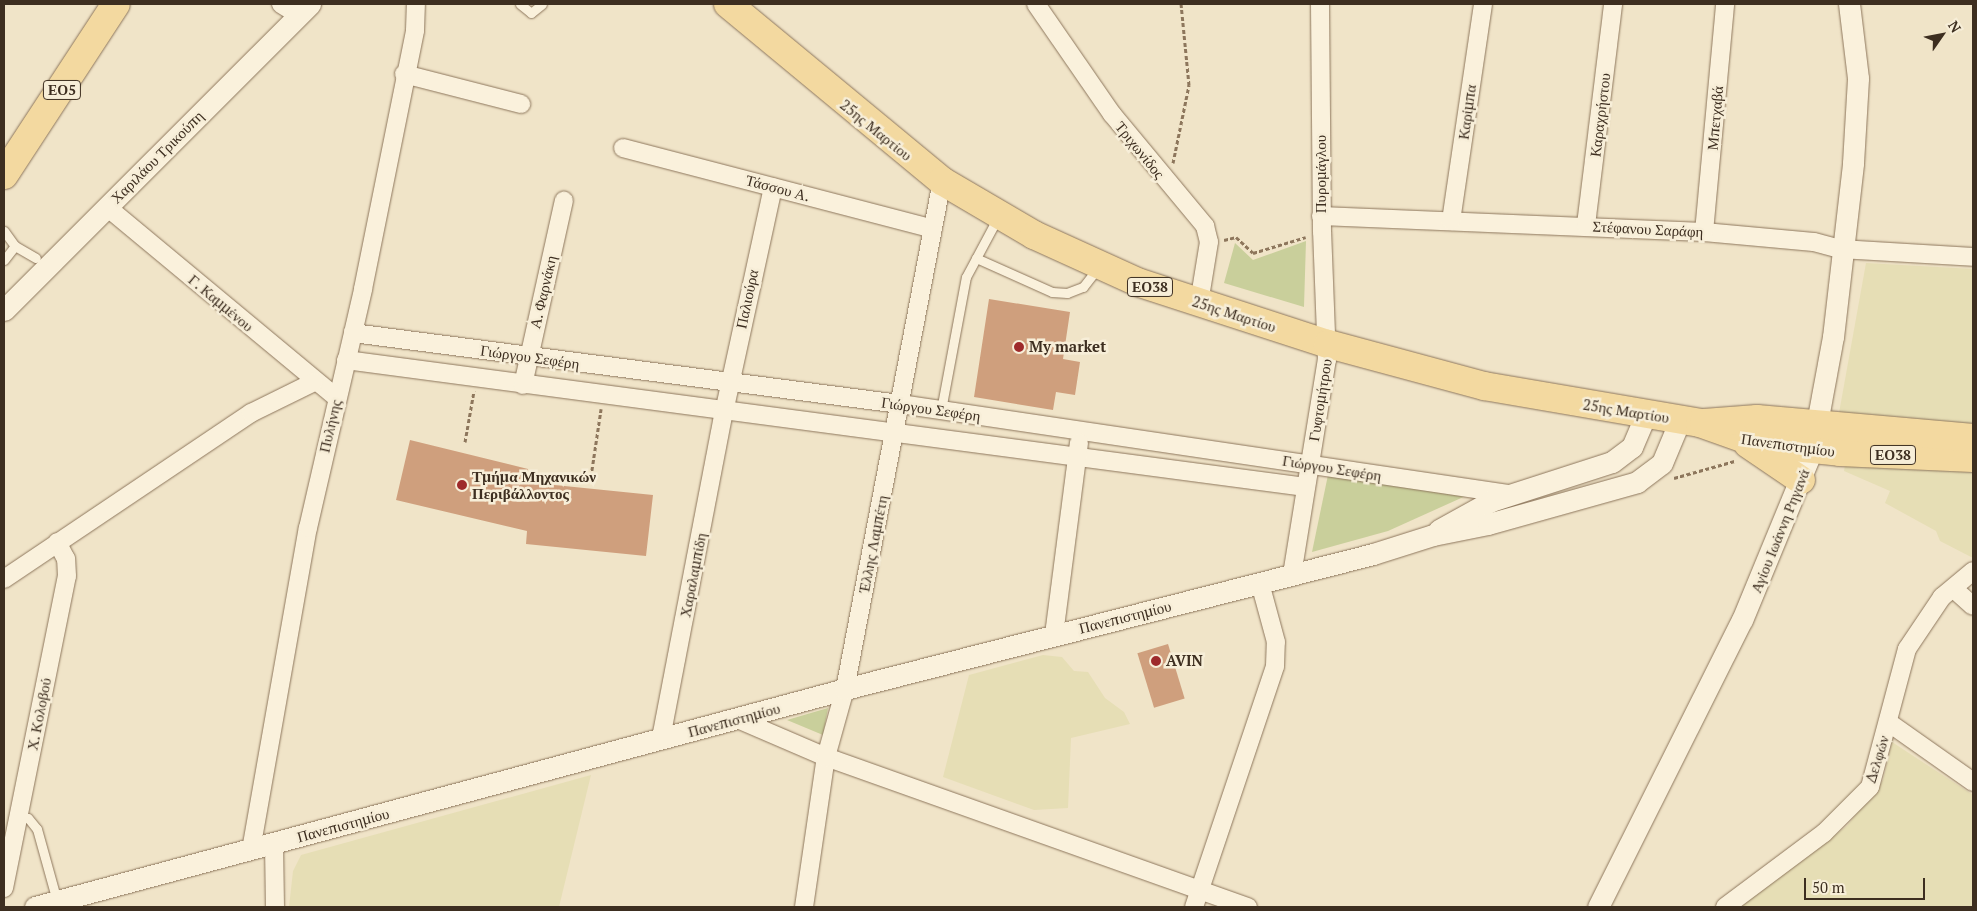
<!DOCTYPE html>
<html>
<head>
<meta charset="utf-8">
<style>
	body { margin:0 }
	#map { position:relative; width:1977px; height:911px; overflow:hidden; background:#f0e4c8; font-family:"PT Serif",serif }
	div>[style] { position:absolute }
	.farmland>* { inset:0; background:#e6deb5 }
	.green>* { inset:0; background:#c9cf9b }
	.building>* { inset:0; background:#cf9f7d; transform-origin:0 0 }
	.path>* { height:3px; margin-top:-1.5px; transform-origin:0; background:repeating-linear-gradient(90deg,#8d765c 0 4px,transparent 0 6.5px) }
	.roads { filter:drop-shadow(0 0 1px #8d765c) drop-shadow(0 0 1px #8d765c) }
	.service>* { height:9px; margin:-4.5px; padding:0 4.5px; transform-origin:4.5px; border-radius:4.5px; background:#faf1dc }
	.minor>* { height:18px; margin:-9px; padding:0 9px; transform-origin:9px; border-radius:9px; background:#faf1dc }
	.tertiary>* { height:21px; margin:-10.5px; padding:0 10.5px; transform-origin:10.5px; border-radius:10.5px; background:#faf1dc }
	.primary>* { height:28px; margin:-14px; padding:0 14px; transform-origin:14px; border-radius:14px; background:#f3d9a0 }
	.dots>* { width:14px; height:14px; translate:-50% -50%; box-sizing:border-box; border:2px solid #f7eed8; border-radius:50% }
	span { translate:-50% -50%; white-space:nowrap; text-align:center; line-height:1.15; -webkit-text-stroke:5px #f7eed8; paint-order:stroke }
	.shield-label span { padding:1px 4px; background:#f7eed8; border:1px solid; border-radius:4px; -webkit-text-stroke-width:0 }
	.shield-label { font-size:14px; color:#3d2e20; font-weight:700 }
	.street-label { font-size:15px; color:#3d2e20 }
	.poi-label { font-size:15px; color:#3d2e20; font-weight:700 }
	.left { translate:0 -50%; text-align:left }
	.frame { position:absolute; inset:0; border:5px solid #3d2e20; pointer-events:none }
	.north { position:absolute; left:1917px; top:10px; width:50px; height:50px; -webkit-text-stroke:4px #f7eed8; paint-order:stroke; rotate:57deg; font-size:14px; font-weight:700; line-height:20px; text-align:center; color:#3d2e20 }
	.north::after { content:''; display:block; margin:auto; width:18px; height:22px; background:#3d2e20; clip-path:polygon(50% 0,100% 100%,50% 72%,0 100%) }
	.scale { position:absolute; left:1804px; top:878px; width:121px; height:22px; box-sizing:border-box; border:2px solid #3d2e20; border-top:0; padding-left:6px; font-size:15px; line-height:18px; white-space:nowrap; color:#3d2e20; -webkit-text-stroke:4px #f7eed8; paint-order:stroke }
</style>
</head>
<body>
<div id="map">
	<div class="farmland">
		<div style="clip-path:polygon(1866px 263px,1973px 269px,1973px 425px,1839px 413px)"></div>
		<div style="clip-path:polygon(1845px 465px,1973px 471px,1973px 558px,1940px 541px,1936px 531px,1885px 503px,1890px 491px,1844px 471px)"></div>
		<div style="clip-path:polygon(1043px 655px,1062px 657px,1074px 671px,1088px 672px,1105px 698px,1124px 712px,1130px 724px,1071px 738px,1068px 808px,1034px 810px,943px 777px,969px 675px)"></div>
		<div style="clip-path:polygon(1892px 742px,1973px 795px,1973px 907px,1739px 907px,1847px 826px,1883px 780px)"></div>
		<div style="clip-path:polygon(591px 775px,559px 907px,289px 907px,293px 871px,301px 855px)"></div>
	</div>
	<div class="green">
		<div style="clip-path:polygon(1306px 241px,1304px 307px,1224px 283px,1235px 243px,1253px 260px)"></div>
		<div style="clip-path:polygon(1328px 475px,1470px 494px,1388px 531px,1312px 552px)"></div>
		<div style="clip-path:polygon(828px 708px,823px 735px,787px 720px)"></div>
	</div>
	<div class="building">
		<div style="clip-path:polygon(989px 299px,1070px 312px,1063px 359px,1080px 362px,1075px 395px,1056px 392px,1053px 410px,974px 397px)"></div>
		<div style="clip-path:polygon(410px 440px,528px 469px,525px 482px,653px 495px,646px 556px,526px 544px,527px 531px,396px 500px)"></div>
		<div style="left:1168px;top:644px;width:57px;height:32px;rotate:73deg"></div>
	</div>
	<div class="path">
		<div style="left:1173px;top:163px;width:80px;rotate:-78.4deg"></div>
		<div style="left:1189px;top:85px;width:81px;rotate:-95.6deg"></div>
		<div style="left:1224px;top:240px;width:12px;rotate:-14deg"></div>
		<div style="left:1236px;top:237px;width:23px;rotate:43deg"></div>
		<div style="left:1253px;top:253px;width:55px;rotate:-16.8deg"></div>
		<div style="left:465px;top:442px;width:52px;rotate:-80deg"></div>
		<div style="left:1674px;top:478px;width:63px;rotate:-15.6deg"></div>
		<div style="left:590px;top:483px;width:75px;rotate:-81.5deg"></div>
	</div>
	<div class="roads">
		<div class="service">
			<div style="left:520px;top:4px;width:14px;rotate:39deg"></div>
			<div style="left:531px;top:13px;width:14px;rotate:-39deg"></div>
			<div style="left:4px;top:231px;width:19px;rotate:54deg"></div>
			<div style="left:15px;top:246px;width:24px;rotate:30deg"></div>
			<div style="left:976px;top:258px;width:83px;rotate:24.1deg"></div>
			<div style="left:1052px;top:292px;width:15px;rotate:4deg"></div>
			<div style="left:1067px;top:293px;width:17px;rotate:-21deg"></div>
			<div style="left:1083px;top:287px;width:24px;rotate:-52deg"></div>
			<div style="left:4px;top:260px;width:18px;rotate:-52deg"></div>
			<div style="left:941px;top:410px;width:135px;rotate:-79.4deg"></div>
			<div style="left:966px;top:277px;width:68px;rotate:-61.9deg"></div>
			<div style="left:19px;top:816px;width:9px;rotate:13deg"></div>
			<div style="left:28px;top:818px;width:14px;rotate:51deg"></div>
			<div style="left:37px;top:829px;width:75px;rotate:74.5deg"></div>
		</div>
		<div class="minor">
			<div style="left:281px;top:4px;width:22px;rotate:32deg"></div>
			<div style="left:1036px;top:4px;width:134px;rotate:55.4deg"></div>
			<div style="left:1112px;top:114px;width:146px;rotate:50.3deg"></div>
			<div style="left:1205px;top:226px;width:16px;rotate:76deg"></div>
			<div style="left:1209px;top:242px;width:62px;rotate:99.3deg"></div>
			<div style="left:404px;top:74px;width:121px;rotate:14.4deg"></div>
			<div style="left:623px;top:148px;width:320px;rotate:14.6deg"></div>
			<div style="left:107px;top:207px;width:298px;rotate:39.7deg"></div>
			<div style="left:1321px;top:216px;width:383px;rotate:2.4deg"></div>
			<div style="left:1704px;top:232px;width:110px;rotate:5.2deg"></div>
			<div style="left:1814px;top:242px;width:27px;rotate:15deg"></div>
			<div style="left:1840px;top:249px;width:133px;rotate:3.4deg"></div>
			<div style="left:1451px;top:221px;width:219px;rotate:-81.6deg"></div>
			<div style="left:1586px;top:225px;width:223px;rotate:-83deg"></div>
			<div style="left:1704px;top:232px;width:229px;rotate:-84.7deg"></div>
			<div style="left:353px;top:333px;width:552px;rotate:7.4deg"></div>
			<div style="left:900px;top:404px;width:616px;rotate:8.41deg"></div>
			<div style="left:346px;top:360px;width:968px;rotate:7.54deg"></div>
			<div style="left:523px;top:385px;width:189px;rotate:-77.5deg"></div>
			<div style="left:1292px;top:575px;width:218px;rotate:-80.8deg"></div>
			<div style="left:1327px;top:360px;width:128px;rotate:-92.2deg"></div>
			<div style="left:1322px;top:232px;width:228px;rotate:-90.5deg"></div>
			<div style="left:4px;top:579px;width:298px;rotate:-33.9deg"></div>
			<div style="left:251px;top:413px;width:70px;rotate:-26.2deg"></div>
			<div style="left:1954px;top:589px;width:25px;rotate:42deg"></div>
			<div style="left:1054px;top:635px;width:194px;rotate:-82.6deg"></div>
			<div style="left:740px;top:720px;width:94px;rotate:23.3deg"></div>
			<div style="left:826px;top:757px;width:448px;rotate:19.6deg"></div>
			<div style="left:1888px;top:722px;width:104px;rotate:35.2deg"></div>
			<div style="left:661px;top:738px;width:332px;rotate:-79.1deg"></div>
			<div style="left:724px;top:412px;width:230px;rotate:-77.7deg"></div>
			<div style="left:274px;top:844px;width:63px;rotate:89.1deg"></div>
			<div style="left:251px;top:850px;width:327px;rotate:-80deg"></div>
			<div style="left:308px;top:528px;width:245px;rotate:-77deg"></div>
			<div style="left:363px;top:289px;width:264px;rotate:-78.6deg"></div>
			<div style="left:415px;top:30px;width:26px;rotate:-88deg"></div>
			<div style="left:4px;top:888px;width:318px;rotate:-78.6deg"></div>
			<div style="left:67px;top:576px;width:17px;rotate:-93deg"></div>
			<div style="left:66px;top:559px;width:19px;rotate:-118deg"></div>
			<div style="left:804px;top:907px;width:152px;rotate:-81.7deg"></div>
			<div style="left:826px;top:757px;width:71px;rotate:-74.4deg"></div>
			<div style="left:845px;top:689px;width:517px;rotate:-79.19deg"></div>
			<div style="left:1194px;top:907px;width:254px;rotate:-71.4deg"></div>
			<div style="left:1275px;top:666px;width:24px;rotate:-88deg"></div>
			<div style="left:1276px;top:642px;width:61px;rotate:-105.2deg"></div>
			<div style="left:1725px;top:907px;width:124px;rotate:-36.8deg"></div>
			<div style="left:1824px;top:833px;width:65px;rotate:-45deg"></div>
			<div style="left:1870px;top:787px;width:143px;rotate:-75deg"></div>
			<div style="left:1907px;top:649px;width:63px;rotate:-56.1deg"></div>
			<div style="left:1942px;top:597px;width:40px;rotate:-40deg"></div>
		</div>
		<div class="tertiary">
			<div style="left:4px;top:310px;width:433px;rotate:-45deg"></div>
			<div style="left:1439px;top:530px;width:60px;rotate:-29.1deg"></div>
			<div style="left:1491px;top:501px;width:127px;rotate:-17.9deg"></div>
			<div style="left:1612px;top:462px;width:25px;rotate:-37deg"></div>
			<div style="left:1632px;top:447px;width:36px;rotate:-67deg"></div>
			<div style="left:35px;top:907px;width:839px;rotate:-15.06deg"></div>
			<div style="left:845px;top:689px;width:545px;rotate:-14.34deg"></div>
			<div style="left:1373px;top:554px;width:63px;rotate:-17.6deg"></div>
			<div style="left:1433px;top:535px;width:56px;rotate:-11.3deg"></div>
			<div style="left:1488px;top:524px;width:155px;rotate:-15.7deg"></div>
			<div style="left:1637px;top:482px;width:31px;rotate:-37deg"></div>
			<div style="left:1662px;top:463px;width:47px;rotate:-67.3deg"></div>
			<div style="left:1598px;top:907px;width:321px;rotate:-63.4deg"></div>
			<div style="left:1742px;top:620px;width:184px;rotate:-67.6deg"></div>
			<div style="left:1812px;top:450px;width:115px;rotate:-79.5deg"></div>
			<div style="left:1833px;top:337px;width:175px;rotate:-83.4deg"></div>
			<div style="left:1853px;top:163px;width:85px;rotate:-86.6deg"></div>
			<div style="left:1858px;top:78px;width:75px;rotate:-96.9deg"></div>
		</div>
		<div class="primary">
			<div style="left:728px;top:4px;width:278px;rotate:39.6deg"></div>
			<div style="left:942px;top:181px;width:107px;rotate:30.4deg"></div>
			<div style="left:1034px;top:235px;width:116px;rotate:24.4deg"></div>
			<div style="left:1140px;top:283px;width:198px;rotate:18deg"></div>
			<div style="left:1328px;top:344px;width:162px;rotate:15.1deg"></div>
			<div style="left:1484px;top:386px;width:219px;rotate:9.7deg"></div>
			<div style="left:1700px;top:423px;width:59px;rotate:19.7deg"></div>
			<div style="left:1756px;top:443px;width:84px;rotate:6.1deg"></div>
			<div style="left:1840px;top:452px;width:133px;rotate:2.6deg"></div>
			<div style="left:4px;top:175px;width:204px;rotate:-56.8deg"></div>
			<div style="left:1704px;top:423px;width:53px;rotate:-4.3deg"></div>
			<div style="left:1757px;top:419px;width:217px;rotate:5deg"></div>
			<div style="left:1748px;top:444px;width:64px;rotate:34.2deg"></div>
		</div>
	</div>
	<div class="dots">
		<div style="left:1019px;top:347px;background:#9e2a2b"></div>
		<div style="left:462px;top:485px;background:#9e2a2b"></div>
		<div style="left:1156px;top:661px;background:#9e2a2b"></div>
	</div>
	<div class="shield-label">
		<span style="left:62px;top:90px">ΕΟ5</span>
		<span style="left:1150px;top:287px">ΕΟ38</span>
		<span style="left:1893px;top:455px">ΕΟ38</span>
	</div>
	<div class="street-label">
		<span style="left:1467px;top:112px;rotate:-82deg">Καρίμπα</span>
		<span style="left:1600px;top:115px;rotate:-83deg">Καραχρήστου</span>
		<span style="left:1715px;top:118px;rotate:-85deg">Μπετχαβά</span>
		<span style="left:876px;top:130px;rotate:39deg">25ης Μαρτίου</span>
		<span style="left:1140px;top:150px;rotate:51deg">Τριχωνίδος</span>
		<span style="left:157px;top:157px;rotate:-45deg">Χαριλάου Τρικούπη</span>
		<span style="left:1321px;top:174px;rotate:-90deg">Πυρομάγλου</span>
		<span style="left:778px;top:188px;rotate:15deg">Τάσσου Α.</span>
		<span style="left:1648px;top:229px;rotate:3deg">Στέφανου Σαράφη</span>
		<span style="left:543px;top:292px;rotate:-77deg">Α. Φαρνάκη</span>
		<span style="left:747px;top:299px;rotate:-78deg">Παλιούρα</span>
		<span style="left:221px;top:303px;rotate:40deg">Γ. Καμμένου</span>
		<span style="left:1234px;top:314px;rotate:18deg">25ης Μαρτίου</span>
		<span style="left:530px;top:357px;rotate:8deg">Γιώργου Σεφέρη</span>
		<span style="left:1320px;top:400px;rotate:-81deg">Γυφτομήτρου</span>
		<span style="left:931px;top:409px;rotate:8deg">Γιώργου Σεφέρη</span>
		<span style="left:1626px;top:411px;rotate:9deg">25ης Μαρτίου</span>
		<span style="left:330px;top:426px;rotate:-77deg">Πυλήνης</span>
		<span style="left:1788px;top:445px;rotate:8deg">Πανεπιστημίου</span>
		<span style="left:1332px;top:468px;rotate:9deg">Γιώργου Σεφέρη</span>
		<span style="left:1780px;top:531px;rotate:-68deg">Αγίου Ιωάννη Ρηγανά</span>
		<span style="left:873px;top:544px;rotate:-79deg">Έλλης Λαμπέτη</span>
		<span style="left:693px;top:575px;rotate:-79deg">Χαραλαμπίδη</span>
		<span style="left:1125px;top:617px;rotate:-14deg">Πανεπιστημίου</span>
		<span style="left:39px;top:714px;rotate:-79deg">Χ. Κολοβού</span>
		<span style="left:734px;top:720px;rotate:-15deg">Πανεπιστημίου</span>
		<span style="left:1877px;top:759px;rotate:-73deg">Δελφών</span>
		<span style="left:343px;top:825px;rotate:-15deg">Πανεπιστημίου</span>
	</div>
	<div class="poi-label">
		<span class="left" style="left:1029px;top:347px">My market</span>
		<span class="left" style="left:472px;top:485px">Τμήμα Μηχανικών<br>Περιβάλλοντος</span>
		<span class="left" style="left:1166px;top:661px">AVIN</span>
	</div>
	<div class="frame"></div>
	<div class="north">N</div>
	<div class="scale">50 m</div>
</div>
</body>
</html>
